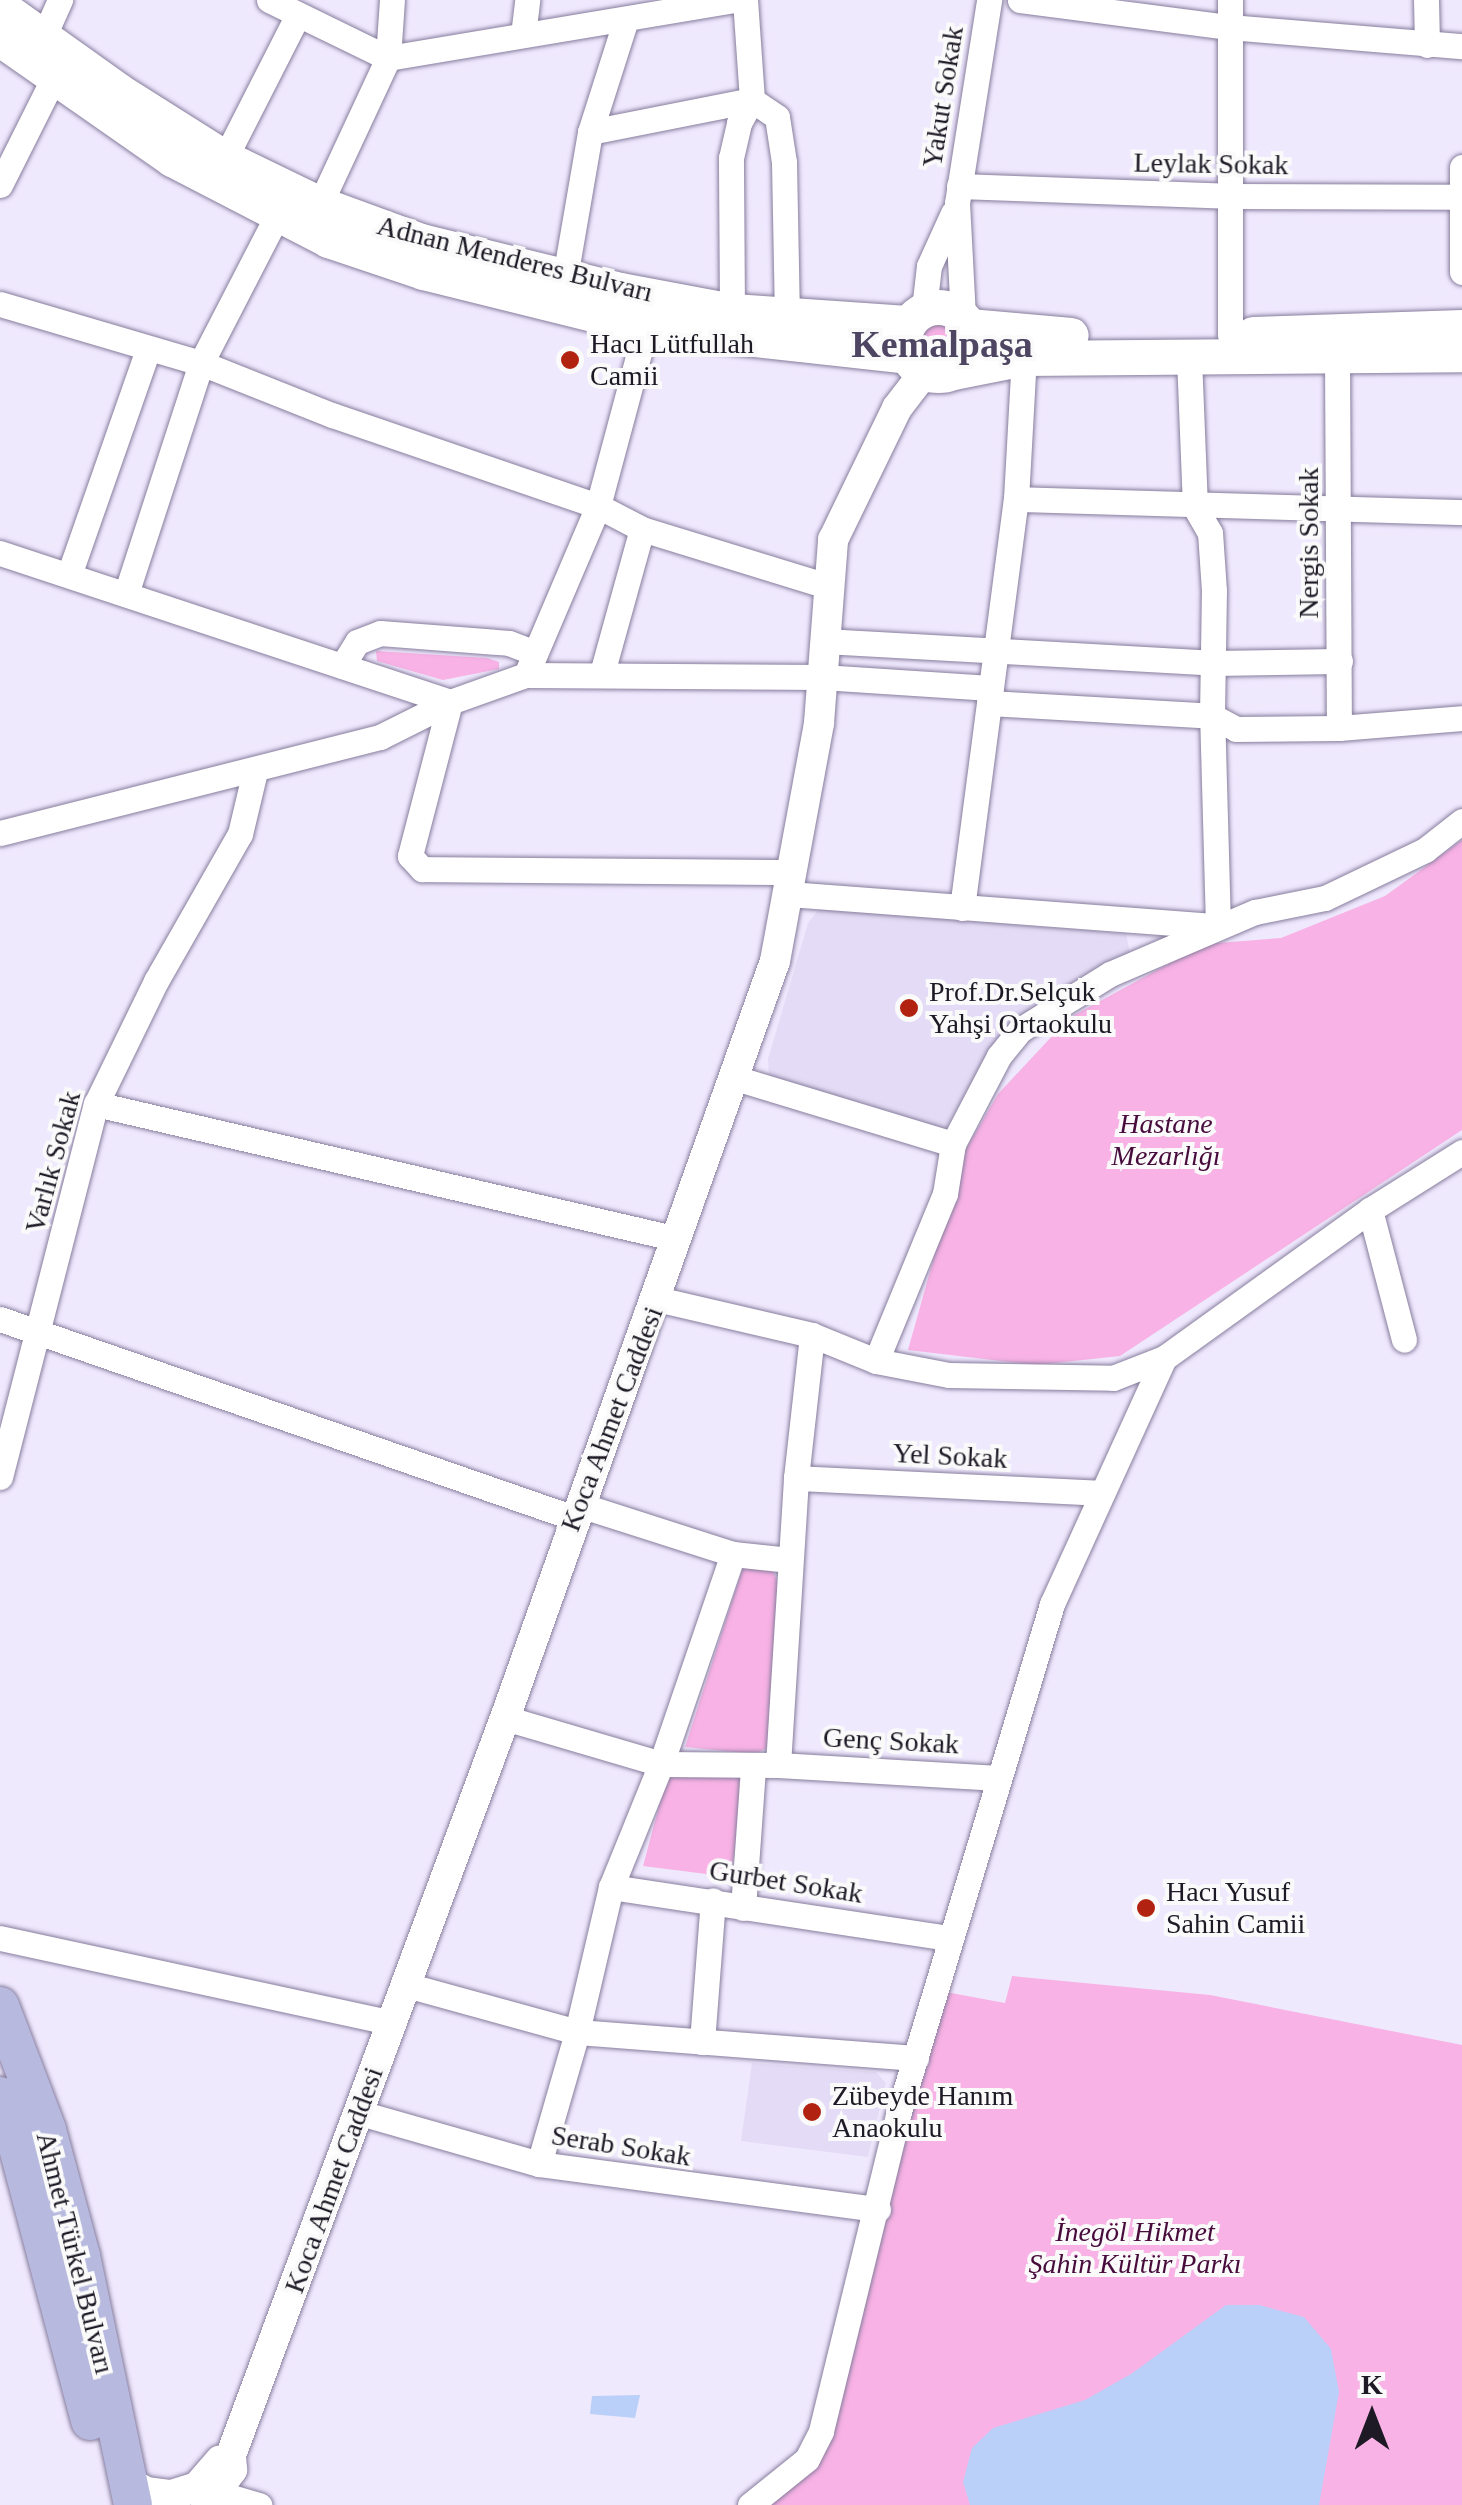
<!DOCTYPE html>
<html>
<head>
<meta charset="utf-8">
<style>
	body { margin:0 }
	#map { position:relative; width:1462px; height:2505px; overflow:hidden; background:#efe9fe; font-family:Georgia,serif }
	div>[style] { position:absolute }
	.built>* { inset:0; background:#e4dcf6 }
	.green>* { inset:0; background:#f8b2e5 }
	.round { border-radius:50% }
	.water>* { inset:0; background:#bad0f9 }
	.roads { filter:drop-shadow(0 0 2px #877d9d) drop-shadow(0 0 2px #877d9d) }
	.minor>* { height:25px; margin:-12.5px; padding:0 12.5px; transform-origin:12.5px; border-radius:12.5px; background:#fff }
	.tertiary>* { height:30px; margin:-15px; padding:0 15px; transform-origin:15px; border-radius:15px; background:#fff }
	.secondary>* { height:35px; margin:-17.5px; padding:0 17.5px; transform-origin:17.5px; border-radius:17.5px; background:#fff }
	.secondary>.ring { margin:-17.5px; padding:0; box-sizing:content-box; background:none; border:35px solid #fff; border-radius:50% }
	.primary>* { height:38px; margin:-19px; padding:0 19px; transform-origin:19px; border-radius:19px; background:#b7b9df }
	.dots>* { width:28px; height:28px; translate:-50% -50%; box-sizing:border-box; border:5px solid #fafafa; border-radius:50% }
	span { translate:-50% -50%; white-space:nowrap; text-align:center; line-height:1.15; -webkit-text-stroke:8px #fafafa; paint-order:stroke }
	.street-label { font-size:28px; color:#1d1925 }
	.poi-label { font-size:28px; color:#1d1925 }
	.left { translate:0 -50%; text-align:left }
	.park-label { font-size:28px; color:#470b3c; font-style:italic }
	.district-label { font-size:38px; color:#4e4562; font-weight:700 }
	.north { position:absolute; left:1322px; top:2365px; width:100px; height:100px; -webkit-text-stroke:8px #fafafa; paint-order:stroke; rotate:0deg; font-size:28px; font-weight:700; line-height:40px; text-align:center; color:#1d1925 }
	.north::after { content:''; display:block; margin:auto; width:35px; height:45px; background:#1d1925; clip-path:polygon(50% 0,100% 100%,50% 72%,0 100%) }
</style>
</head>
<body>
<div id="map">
	<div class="built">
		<div style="clip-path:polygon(820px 908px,1126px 934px,1130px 953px,1053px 993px,1017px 1022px,991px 1048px,944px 1131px,769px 1076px,768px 1059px,808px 923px)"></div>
		<div style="clip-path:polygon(752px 2063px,876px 2072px,886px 2083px,868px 2157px,741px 2141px)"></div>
	</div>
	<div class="green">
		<div class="round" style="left:917px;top:321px;width:42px;height:42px"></div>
		<div style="clip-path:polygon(376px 651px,487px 658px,499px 662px,499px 669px,443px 680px,377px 661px)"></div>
		<div style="clip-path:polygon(1462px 840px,1462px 1130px,1120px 1356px,1036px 1365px,908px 1350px,963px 1154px,998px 1094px,1069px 1018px,1205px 944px,1281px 938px,1385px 896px)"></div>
		<div style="clip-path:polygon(743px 1567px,773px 1571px,779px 1585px,769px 1747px,755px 1754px,685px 1747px)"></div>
		<div style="clip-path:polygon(676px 1772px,740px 1778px,747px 1784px,730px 1877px,643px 1866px,667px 1777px)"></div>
		<div style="clip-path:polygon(1012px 1976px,1210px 1995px,1462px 2045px,1462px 2505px,750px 2505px,807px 2459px,935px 1990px,1005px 2003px)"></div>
	</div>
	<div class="water">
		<div style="clip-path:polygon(1226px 2305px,1259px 2305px,1304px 2317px,1331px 2349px,1339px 2392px,1319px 2505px,970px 2505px,963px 2482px,972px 2448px,993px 2428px,1085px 2400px,1131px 2374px)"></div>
		<div style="clip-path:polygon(640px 2395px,635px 2418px,590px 2414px,592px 2396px)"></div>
	</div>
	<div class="roads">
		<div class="minor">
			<div style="left:269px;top:0;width:132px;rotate:26deg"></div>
			<div style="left:1020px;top:0;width:211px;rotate:7.4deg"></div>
			<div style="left:1229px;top:27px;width:234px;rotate:4.7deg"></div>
			<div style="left:1230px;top:0;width:335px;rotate:90deg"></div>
			<div style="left:1426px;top:0;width:45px;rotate:88.7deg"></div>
			<div style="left:523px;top:35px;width:35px;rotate:-83deg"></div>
			<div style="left:43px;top:38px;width:42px;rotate:-65.9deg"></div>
			<div style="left:388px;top:58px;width:350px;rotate:-9.5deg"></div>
			<div style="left:590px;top:132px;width:165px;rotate:-11.2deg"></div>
			<div style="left:752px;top:100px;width:30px;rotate:34deg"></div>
			<div style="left:777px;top:117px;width:46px;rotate:81.2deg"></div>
			<div style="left:784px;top:162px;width:154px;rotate:88.9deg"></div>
			<div style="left:225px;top:158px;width:161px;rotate:-63deg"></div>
			<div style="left:1462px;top:167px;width:105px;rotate:90deg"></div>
			<div style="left:0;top:185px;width:121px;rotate:-63.4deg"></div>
			<div style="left:959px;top:186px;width:268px;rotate:2.1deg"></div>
			<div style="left:1227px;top:196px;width:235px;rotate:0.2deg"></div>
			<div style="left:320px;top:204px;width:161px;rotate:-65deg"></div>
			<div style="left:388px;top:58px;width:58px;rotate:-86.1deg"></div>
			<div style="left:565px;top:277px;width:147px;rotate:-80.2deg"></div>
			<div style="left:590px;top:132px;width:115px;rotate:-72.3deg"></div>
			<div style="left:0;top:304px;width:209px;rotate:16.4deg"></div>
			<div style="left:201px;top:363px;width:141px;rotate:21.7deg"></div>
			<div style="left:332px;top:415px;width:281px;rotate:18.9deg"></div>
			<div style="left:598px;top:506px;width:50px;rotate:27.6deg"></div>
			<div style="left:642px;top:529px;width:194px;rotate:17.1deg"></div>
			<div style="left:924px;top:309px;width:43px;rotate:-83.4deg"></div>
			<div style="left:929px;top:266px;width:58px;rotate:-65.6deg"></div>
			<div style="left:732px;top:311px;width:153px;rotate:-90.4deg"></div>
			<div style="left:731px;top:158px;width:36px;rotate:-77deg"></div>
			<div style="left:739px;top:123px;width:26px;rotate:-61deg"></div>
			<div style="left:752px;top:100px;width:100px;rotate:-94deg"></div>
			<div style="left:963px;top:317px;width:114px;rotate:-93deg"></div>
			<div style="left:957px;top:203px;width:206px;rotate:-81deg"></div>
			<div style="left:1337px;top:357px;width:371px;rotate:89.7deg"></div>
			<div style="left:1016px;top:499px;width:446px;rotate:1.7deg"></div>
			<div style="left:0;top:553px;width:474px;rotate:18.3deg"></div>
			<div style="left:450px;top:702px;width:159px;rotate:104.6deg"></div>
			<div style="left:410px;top:856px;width:18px;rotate:47deg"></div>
			<div style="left:422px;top:869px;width:371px;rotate:0.5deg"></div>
			<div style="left:69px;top:575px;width:239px;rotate:-70.7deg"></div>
			<div style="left:126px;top:594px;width:243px;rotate:-72deg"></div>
			<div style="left:201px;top:363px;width:165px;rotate:-62.7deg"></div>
			<div style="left:824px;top:641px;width:392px;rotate:3.2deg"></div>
			<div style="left:1215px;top:663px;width:125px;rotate:-0.9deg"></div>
			<div style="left:342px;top:666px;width:28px;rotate:-58deg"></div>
			<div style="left:357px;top:642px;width:25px;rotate:-21deg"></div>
			<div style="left:380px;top:633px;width:129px;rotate:4.4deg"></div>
			<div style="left:509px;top:643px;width:28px;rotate:21deg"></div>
			<div style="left:602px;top:673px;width:149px;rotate:-74.5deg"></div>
			<div style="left:526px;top:675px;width:184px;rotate:-66.9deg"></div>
			<div style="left:598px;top:506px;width:185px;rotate:-75deg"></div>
			<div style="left:989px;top:703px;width:223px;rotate:3.3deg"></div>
			<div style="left:1212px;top:716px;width:27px;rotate:28deg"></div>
			<div style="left:1236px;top:729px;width:103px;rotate:-0.6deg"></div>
			<div style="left:1339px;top:728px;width:123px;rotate:-4.6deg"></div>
			<div style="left:0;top:833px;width:392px;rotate:-14.2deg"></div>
			<div style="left:380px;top:737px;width:78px;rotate:-26.6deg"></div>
			<div style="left:450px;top:702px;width:81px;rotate:-19.6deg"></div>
			<div style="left:526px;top:675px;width:296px;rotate:0.4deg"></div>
			<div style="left:822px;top:677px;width:169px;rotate:3.7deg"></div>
			<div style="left:788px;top:894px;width:431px;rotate:4.3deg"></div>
			<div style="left:1218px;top:926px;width:210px;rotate:-91.6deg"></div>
			<div style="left:1212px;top:716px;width:125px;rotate:-89.1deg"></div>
			<div style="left:1214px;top:591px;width:58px;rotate:-93.9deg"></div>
			<div style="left:1210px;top:533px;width:30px;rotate:-120deg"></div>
			<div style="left:1195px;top:507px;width:148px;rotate:-92.3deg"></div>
			<div style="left:962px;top:908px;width:413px;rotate:-82.5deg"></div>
			<div style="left:1016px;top:499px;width:141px;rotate:-86.8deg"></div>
			<div style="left:732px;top:1077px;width:231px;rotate:16.9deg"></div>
			<div style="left:96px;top:1104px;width:592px;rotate:13.07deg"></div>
			<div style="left:1370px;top:1210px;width:134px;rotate:75.3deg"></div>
			<div style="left:657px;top:1299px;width:159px;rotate:13.1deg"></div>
			<div style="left:812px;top:1335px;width:69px;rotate:22.1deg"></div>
			<div style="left:876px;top:1361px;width:74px;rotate:10.9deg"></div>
			<div style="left:949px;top:1375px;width:164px;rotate:1deg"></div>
			<div style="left:1113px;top:1378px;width:55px;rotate:-21.4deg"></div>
			<div style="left:1164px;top:1358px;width:254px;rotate:-35.7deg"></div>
			<div style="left:1370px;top:1210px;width:109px;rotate:-32.2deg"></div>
			<div style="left:0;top:1319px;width:608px;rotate:19.12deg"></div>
			<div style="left:876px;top:1361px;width:181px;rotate:-67.6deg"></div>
			<div style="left:945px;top:1194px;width:51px;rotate:-80.9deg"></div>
			<div style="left:953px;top:1144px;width:99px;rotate:-62.4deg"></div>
			<div style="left:999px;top:1056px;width:33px;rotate:-51deg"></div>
			<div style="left:1020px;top:1030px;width:106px;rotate:-31.9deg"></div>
			<div style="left:1110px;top:974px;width:158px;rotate:-23.2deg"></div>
			<div style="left:1255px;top:912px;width:71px;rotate:-11.3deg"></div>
			<div style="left:1325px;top:898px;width:111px;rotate:-25.6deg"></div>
			<div style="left:1425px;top:850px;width:47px;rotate:-38.1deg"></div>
			<div style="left:0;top:1477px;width:385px;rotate:-75.6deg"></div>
			<div style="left:96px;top:1104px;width:137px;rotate:-64deg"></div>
			<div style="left:156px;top:981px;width:169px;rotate:-60.3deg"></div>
			<div style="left:240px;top:834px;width:65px;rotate:-76.6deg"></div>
			<div style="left:796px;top:1478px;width:306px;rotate:2.8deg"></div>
			<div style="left:580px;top:1505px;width:161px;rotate:17.8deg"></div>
			<div style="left:733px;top:1554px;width:57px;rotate:6deg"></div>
			<div style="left:505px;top:1718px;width:163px;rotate:16.4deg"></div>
			<div style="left:661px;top:1764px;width:117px;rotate:0.5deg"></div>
			<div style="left:778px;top:1765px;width:221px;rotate:3.4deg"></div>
			<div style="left:778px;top:1765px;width:288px;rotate:-86.4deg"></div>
			<div style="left:796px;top:1478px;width:144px;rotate:-83.6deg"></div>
			<div style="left:611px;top:1887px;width:343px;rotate:8.6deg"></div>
			<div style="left:743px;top:1908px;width:141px;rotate:-85.9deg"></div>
			<div style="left:0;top:1938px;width:401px;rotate:12.2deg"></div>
			<div style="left:403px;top:1984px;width:180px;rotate:15.4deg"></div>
			<div style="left:577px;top:2032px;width:340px;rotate:4.4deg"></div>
			<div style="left:702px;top:2042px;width:142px;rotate:-85.6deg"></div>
			<div style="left:360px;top:2113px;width:186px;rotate:15.9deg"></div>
			<div style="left:539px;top:2164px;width:342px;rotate:7.6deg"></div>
			<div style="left:539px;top:2164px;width:137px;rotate:-73.9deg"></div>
			<div style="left:577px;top:2032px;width:149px;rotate:-76.8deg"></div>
			<div style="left:611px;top:1887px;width:133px;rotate:-67.9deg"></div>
			<div style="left:661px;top:1764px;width:222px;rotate:-71.1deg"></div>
			<div style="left:197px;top:2487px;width:65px;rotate:16.2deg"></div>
			<div style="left:750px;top:2505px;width:73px;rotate:-38.9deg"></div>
			<div style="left:807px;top:2459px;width:31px;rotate:-63deg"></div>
			<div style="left:821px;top:2431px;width:325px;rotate:-76.3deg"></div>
			<div style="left:898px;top:2115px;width:534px;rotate:-73.23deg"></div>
			<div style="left:1052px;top:1604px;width:270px;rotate:-65.5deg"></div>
		</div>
		<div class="tertiary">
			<div style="left:127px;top:2481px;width:22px;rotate:30deg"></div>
			<div style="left:146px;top:2492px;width:25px;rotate:7deg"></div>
			<div style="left:171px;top:2495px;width:27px;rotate:-17deg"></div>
			<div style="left:197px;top:2487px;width:35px;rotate:-49deg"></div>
			<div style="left:206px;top:2505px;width:44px;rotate:-53.4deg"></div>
			<div style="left:232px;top:2470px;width:15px;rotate:-94deg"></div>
			<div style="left:231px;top:2455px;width:786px;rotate:-69.61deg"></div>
			<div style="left:505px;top:1718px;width:804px;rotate:-70.37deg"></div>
			<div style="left:775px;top:961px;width:242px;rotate:-79.5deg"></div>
			<div style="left:819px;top:723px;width:184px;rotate:-85.6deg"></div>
			<div style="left:833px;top:540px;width:147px;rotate:-64.1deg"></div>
			<div style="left:897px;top:408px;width:44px;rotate:-52.4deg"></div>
		</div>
		<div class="secondary">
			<div style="left:0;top:6px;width:146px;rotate:35.5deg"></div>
			<div style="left:119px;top:91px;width:125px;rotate:32.3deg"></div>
			<div style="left:225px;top:158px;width:106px;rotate:25.8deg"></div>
			<div style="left:320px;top:204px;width:108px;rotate:20.1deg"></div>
			<div style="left:421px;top:241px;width:205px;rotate:13.8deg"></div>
			<div style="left:620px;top:290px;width:114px;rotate:10.6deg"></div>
			<div style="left:732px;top:311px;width:176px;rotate:3.9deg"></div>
			<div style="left:0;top:39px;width:210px;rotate:34.9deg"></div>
			<div style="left:172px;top:159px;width:176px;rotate:27.4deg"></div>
			<div style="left:328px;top:240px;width:100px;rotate:18.6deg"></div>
			<div style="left:423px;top:272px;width:230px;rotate:13.9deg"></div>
			<div style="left:646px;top:327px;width:263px;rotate:6.3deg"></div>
			<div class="ring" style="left:904px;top:307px;width:33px;height:33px"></div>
			<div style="left:969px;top:326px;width:102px;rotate:5deg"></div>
			<div style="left:1253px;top:334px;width:209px;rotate:-1.9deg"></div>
			<div style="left:953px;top:372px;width:72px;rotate:-11.2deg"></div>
			<div style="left:1024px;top:358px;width:438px;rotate:-0.5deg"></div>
		</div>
		<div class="primary">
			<div style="left:0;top:2006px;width:133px;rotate:69.2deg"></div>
			<div style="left:47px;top:2130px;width:131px;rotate:74.9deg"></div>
			<div style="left:81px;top:2256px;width:254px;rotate:78.2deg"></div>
			<div style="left:0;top:2096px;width:35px;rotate:68deg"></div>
			<div style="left:13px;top:2129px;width:302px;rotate:75.2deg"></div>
		</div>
	</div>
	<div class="dots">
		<div style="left:570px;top:360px;background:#b12310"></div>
		<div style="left:909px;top:1008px;background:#b12310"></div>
		<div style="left:1146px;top:1908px;background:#b12310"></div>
		<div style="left:812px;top:2112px;background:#b12310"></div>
	</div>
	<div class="street-label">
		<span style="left:943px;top:97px;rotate:-81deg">Yakut Sokak</span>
		<span style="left:1211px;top:164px;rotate:1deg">Leylak Sokak</span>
		<span style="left:515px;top:259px;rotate:14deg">Adnan Menderes Bulvarı</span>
		<span style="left:1309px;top:543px;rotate:-90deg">Nergis Sokak</span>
		<span style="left:53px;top:1162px;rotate:-75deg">Varlık Sokak</span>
		<span style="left:612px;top:1419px;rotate:-69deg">Koca Ahmet Caddesi</span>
		<span style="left:950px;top:1456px;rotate:3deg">Yel Sokak</span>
		<span style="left:891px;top:1741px;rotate:3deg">Genç Sokak</span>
		<span style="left:786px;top:1882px;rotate:9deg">Gurbet Sokak</span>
		<span style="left:621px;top:2146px;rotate:9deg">Serab Sokak</span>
		<span style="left:334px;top:2180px;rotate:-70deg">Koca Ahmet Caddesi</span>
		<span style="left:75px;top:2253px;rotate:76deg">Ahmet Türkel Bulvarı</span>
	</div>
	<div class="poi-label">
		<span class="left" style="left:590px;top:360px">Hacı Lütfullah<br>Camii</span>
		<span class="left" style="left:929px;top:1008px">Prof.Dr.Selçuk<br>Yahşi Ortaokulu</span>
		<span class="left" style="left:1166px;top:1908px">Hacı Yusuf<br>Sahin Camii</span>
		<span class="left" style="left:832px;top:2112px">Zübeyde Hanım<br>Anaokulu</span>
	</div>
	<div class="park-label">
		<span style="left:1166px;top:1140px">Hastane<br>Mezarlığı</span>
		<span style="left:1135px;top:2248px">İnegöl Hikmet<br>Şahin Kültür Parkı</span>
	</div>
	<div class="district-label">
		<span style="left:942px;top:345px">Kemalpaşa</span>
	</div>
	<div class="north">K</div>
</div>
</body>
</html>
